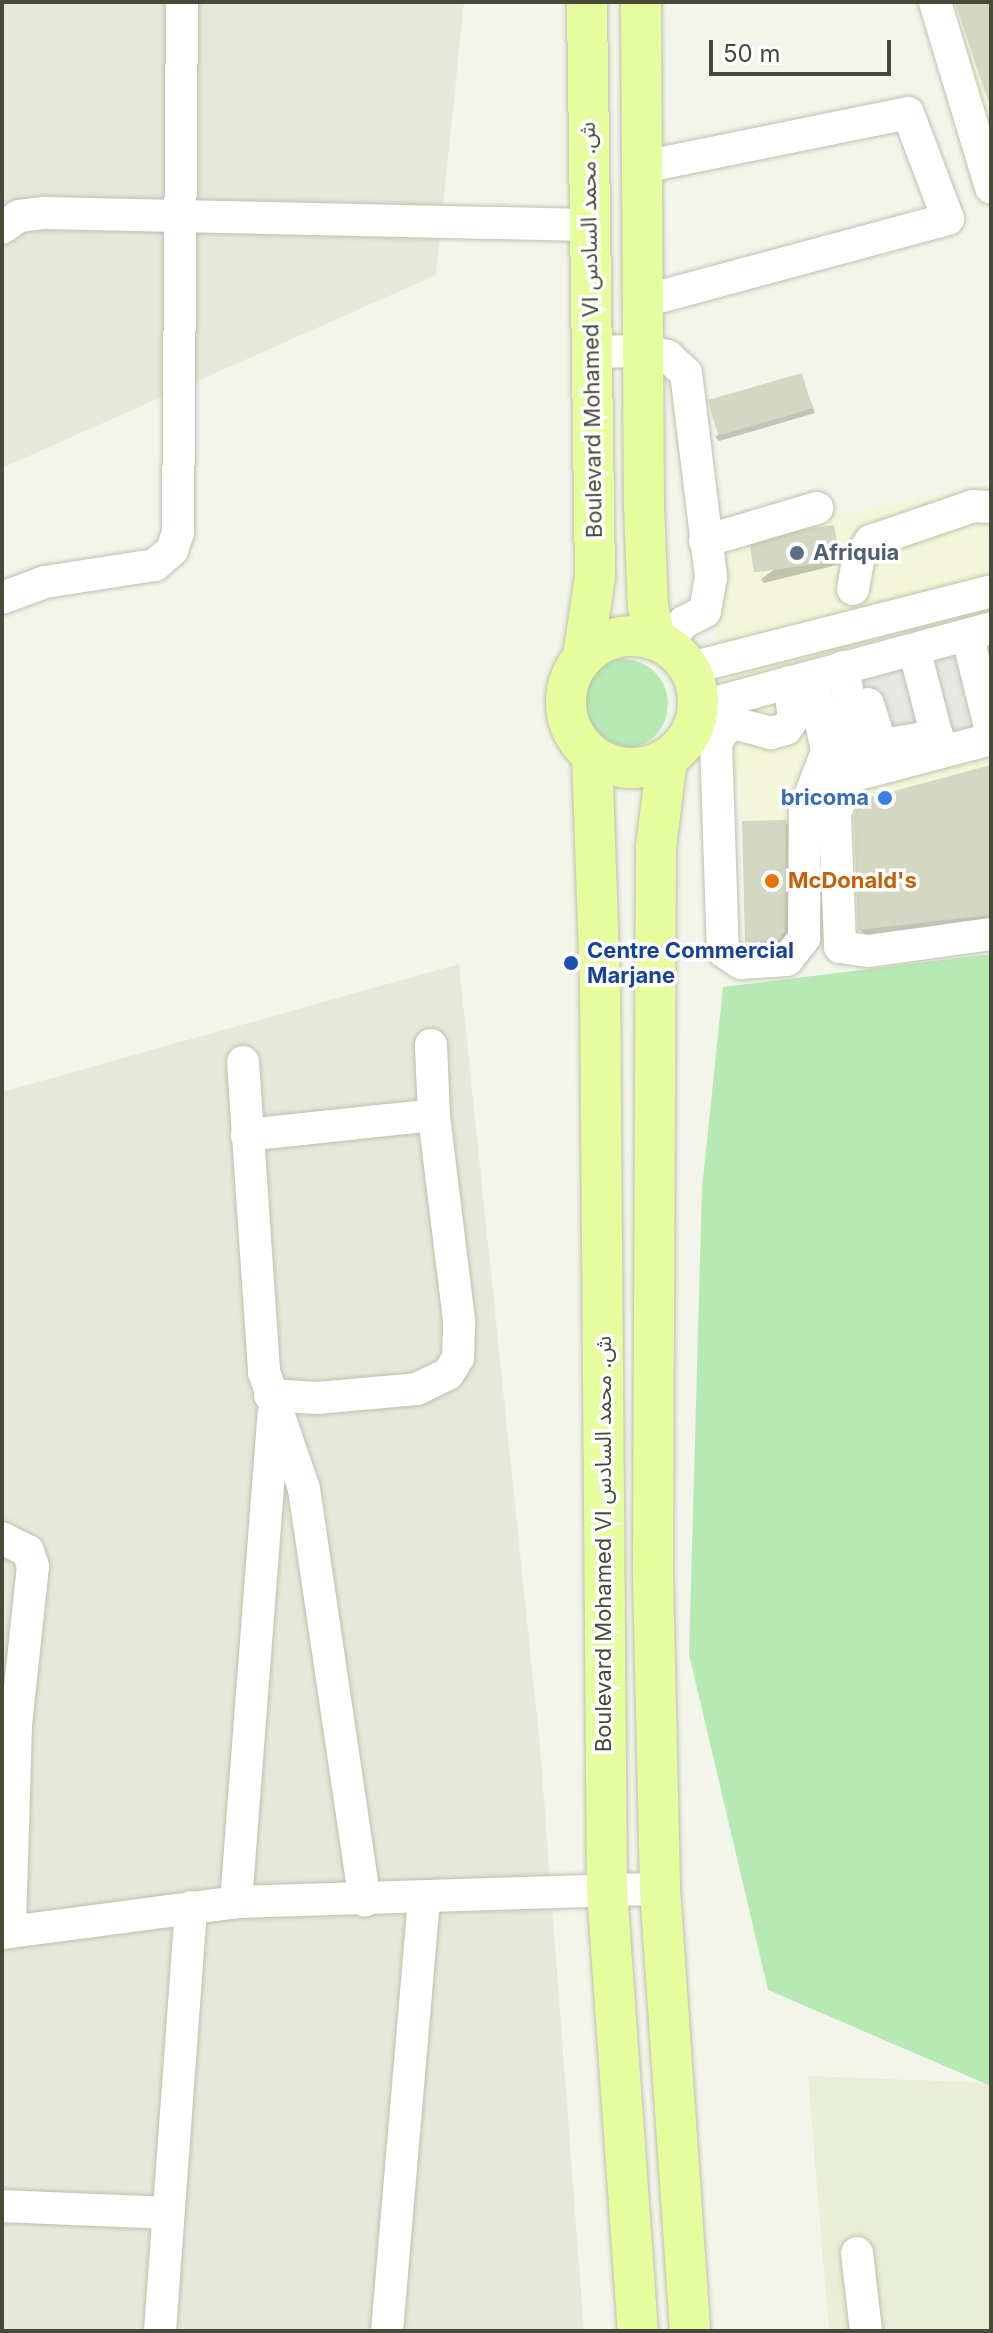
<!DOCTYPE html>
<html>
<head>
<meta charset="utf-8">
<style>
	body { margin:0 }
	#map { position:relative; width:993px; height:2333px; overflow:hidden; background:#f3f5eb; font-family:Inter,"Noto Sans Arabic",sans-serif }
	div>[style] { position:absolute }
	.residential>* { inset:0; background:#e6e9da }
	.commercial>* { inset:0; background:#f3f6d8 }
	.education>* { inset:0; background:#e9eed6 }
	.green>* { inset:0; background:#b7e9b5 }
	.round { border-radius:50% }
	.parking>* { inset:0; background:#e7e7e3 }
	.shadow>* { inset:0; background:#0003 }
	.building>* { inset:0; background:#d4d7c1; transform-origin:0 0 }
	.roads { filter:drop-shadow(0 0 2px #bec1ae) drop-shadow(0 0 2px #bec1ae) }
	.minor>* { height:32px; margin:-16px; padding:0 16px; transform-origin:16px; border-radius:16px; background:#fff }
	.major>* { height:40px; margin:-20px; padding:0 20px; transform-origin:20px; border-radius:20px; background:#e7fd9d }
	.major>.ring { margin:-20px; padding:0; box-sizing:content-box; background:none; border:40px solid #e7fd9d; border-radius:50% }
	.dots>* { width:22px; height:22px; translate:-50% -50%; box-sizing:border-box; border:4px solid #fff; border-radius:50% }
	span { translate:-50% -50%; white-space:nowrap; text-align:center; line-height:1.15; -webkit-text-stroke:7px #fff; paint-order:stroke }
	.street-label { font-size:22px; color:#484a39 }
	.service-label { font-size:22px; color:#4e5e75; font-weight:700 }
	.left { translate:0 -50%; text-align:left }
	.shop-label { font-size:22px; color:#366cbe; font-weight:700 }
	.right { translate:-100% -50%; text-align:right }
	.food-label { font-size:22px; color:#c56008; font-weight:700 }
	.transit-label { font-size:22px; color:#164399; font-weight:700 }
	.frame { position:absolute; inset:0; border:4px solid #484a39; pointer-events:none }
	.scale { position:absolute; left:709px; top:40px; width:182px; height:36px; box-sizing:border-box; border:4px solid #484a39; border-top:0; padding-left:10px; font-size:24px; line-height:28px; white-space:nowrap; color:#484a39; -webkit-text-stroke:6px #fff; paint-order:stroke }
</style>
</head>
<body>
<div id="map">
	<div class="residential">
		<div style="clip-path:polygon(2px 2px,464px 2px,436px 275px,2px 468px)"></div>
		<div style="clip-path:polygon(459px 964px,540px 1746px,584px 2331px,2px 2331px,2px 1092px)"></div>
	</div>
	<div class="commercial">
		<div style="clip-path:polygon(938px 2px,991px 2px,991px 142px)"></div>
		<div style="clip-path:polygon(991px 484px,991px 913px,745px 942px,742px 821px,705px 541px)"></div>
	</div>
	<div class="education">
		<div style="clip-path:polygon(808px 2076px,991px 2083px,991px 2331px,829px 2331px)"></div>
	</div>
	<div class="green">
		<div class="round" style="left:578px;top:659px;width:90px;height:90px"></div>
		<div style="clip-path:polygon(991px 954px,991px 2086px,768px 1990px,689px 1654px,702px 1188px,723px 987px)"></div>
	</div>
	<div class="parking">
		<div style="clip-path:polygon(991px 639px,991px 754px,874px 786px,851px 675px)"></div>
	</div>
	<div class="shadow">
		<div style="clip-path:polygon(801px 375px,815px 413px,719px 441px,715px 437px)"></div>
		<div style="clip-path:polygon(834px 527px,841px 564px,764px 583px,761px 579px)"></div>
		<div style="clip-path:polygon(991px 767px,991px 929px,873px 942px,860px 930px)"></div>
		<div style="clip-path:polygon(785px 822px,798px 835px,797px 945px,760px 954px,747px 941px)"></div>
	</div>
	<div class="building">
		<div style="clip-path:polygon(955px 2px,991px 2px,991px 101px,988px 101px)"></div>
		<div style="left:802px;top:373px;width:37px;height:98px;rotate:74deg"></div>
		<div style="left:834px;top:525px;width:36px;height:86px;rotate:82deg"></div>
		<div style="clip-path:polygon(991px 765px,991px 915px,858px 930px,854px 817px,860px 800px)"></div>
		<div style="clip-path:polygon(786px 820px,785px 931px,778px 941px,745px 942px,742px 821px)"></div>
	</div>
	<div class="roads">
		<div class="minor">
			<div style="left:935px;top:2px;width:194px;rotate:73.2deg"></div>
			<div style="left:643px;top:167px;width:270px;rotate:-11.5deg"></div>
			<div style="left:908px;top:113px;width:113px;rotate:69.3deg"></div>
			<div style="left:948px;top:219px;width:315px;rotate:164.9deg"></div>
			<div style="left:2px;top:228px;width:21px;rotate:-35deg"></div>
			<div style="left:19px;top:216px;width:26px;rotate:-7deg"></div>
			<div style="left:45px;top:213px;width:543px;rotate:1.27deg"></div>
			<div style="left:589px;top:352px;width:55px;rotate:-1deg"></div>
			<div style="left:644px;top:351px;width:24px;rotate:12deg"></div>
			<div style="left:667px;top:356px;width:25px;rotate:42deg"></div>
			<div style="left:686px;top:373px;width:206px;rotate:83deg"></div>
			<div style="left:711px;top:577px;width:35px;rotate:100deg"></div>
			<div style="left:705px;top:611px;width:24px;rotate:152deg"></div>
			<div style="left:684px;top:622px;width:29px;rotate:131deg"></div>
			<div style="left:705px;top:541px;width:117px;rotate:-16.4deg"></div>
			<div style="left:853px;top:589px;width:29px;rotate:-80deg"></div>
			<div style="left:858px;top:560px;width:23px;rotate:-56deg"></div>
			<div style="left:871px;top:541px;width:108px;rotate:-18.9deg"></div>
			<div style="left:973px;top:506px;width:18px;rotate:3deg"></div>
			<div style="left:2px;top:598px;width:46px;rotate:-20.4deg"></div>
			<div style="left:45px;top:582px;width:111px;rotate:-8.8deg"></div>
			<div style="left:155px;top:565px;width:23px;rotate:-41deg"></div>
			<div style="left:172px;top:550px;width:18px;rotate:-71deg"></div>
			<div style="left:178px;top:533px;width:531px;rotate:-89.57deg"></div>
			<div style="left:971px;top:650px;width:83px;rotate:76.1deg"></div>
			<div style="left:918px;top:664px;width:91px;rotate:75.4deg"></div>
			<div style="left:843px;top:667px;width:85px;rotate:79.9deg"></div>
			<div style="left:858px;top:751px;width:67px;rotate:110.1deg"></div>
			<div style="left:835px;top:814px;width:133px;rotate:87.8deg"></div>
			<div style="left:840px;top:947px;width:29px;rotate:8deg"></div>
			<div style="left:869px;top:951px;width:123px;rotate:-7.9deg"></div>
			<div style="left:690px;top:668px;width:311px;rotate:-14.3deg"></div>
			<div style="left:789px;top:682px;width:35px;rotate:82deg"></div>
			<div style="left:794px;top:717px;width:14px;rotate:124deg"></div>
			<div style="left:786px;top:729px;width:16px;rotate:165deg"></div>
			<div style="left:771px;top:733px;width:34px;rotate:-165deg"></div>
			<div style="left:738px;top:724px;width:14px;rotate:163deg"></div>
			<div style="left:725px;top:728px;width:17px;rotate:121deg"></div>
			<div style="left:716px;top:743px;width:208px;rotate:88.1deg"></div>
			<div style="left:723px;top:951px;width:22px;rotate:34deg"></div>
			<div style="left:741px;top:963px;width:46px;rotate:-3.7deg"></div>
			<div style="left:787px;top:960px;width:28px;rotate:-52deg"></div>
			<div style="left:804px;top:938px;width:129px;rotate:-89.6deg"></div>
			<div style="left:805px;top:809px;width:61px;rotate:-68.9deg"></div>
			<div style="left:827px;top:752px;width:77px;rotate:-101.2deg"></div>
			<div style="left:868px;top:704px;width:43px;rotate:72.4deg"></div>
			<div style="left:881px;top:745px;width:57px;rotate:-9.1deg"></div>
			<div style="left:699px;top:707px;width:302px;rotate:-15.1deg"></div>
			<div style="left:851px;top:776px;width:145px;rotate:-14.8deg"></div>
			<div style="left:243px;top:1062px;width:311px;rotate:86.1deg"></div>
			<div style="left:264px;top:1372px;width:124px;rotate:71.1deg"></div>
			<div style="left:304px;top:1489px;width:416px;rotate:81.6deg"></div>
			<div style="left:247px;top:1135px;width:188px;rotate:-6.1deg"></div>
			<div style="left:270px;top:1395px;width:47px;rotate:3.7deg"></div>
			<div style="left:317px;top:1398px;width:100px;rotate:-5.1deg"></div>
			<div style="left:417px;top:1389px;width:34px;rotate:-26deg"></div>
			<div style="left:448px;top:1374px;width:19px;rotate:-58deg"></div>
			<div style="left:458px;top:1358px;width:38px;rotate:-88deg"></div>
			<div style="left:459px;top:1320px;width:207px;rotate:-97deg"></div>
			<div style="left:434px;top:1115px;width:70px;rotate:-92.5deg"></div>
			<div style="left:2px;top:1538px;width:29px;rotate:27deg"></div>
			<div style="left:28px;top:1551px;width:16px;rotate:72deg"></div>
			<div style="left:33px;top:1566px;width:160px;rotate:96.1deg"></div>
			<div style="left:16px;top:1725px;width:207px;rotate:91.7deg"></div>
			<div style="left:236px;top:1902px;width:490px;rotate:-85.6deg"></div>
			<div style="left:2px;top:1933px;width:236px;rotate:-7.5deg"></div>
			<div style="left:236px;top:1902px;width:424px;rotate:-1.8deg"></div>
			<div style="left:2px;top:2206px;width:164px;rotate:2.4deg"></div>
			<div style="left:857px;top:2253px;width:79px;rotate:83.4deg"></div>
			<div style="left:160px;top:2331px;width:425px;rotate:-85.8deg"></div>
			<div style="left:387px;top:2331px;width:435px;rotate:-85.1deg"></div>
		</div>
		<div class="major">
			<div style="left:641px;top:2px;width:505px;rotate:89.66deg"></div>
			<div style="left:644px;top:507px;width:99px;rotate:87.7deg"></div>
			<div style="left:648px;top:606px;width:35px;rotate:78deg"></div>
			<div class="ring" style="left:566px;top:636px;width:92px;height:92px"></div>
			<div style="left:583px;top:657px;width:81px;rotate:-81.5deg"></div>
			<div style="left:595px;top:577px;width:575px;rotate:-90.8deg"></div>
			<div style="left:592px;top:756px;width:227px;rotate:88deg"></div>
			<div style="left:600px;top:983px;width:907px;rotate:89.56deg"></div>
			<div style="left:607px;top:1890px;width:442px;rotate:86deg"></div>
			<div style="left:667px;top:759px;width:89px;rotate:97.1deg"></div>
			<div style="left:656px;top:847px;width:729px;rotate:90.24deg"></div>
			<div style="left:653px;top:1576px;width:313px;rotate:88.7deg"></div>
			<div style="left:660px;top:1889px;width:443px;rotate:86.1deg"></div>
		</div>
	</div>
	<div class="dots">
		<div style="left:797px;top:553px;background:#5c6f8a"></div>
		<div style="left:885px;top:798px;background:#3f7fe0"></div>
		<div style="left:772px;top:881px;background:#e8710a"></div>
		<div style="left:571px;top:963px;background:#1a4fb4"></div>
	</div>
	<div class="street-label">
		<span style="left:591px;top:330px;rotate:-91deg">Boulevard Mohamed VI ش. محمد السادس</span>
		<span style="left:604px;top:1544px;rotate:-90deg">Boulevard Mohamed VI ش. محمد السادس</span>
	</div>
	<div class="service-label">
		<span class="left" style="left:813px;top:553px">Afriquia</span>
	</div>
	<div class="shop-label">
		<span class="right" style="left:869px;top:798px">bricoma</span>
	</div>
	<div class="food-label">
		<span class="left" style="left:788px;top:881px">McDonald's</span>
	</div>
	<div class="transit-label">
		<span class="left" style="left:587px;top:963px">Centre Commercial<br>Marjane</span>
	</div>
	<div class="frame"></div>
	<div class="scale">50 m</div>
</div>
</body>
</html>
